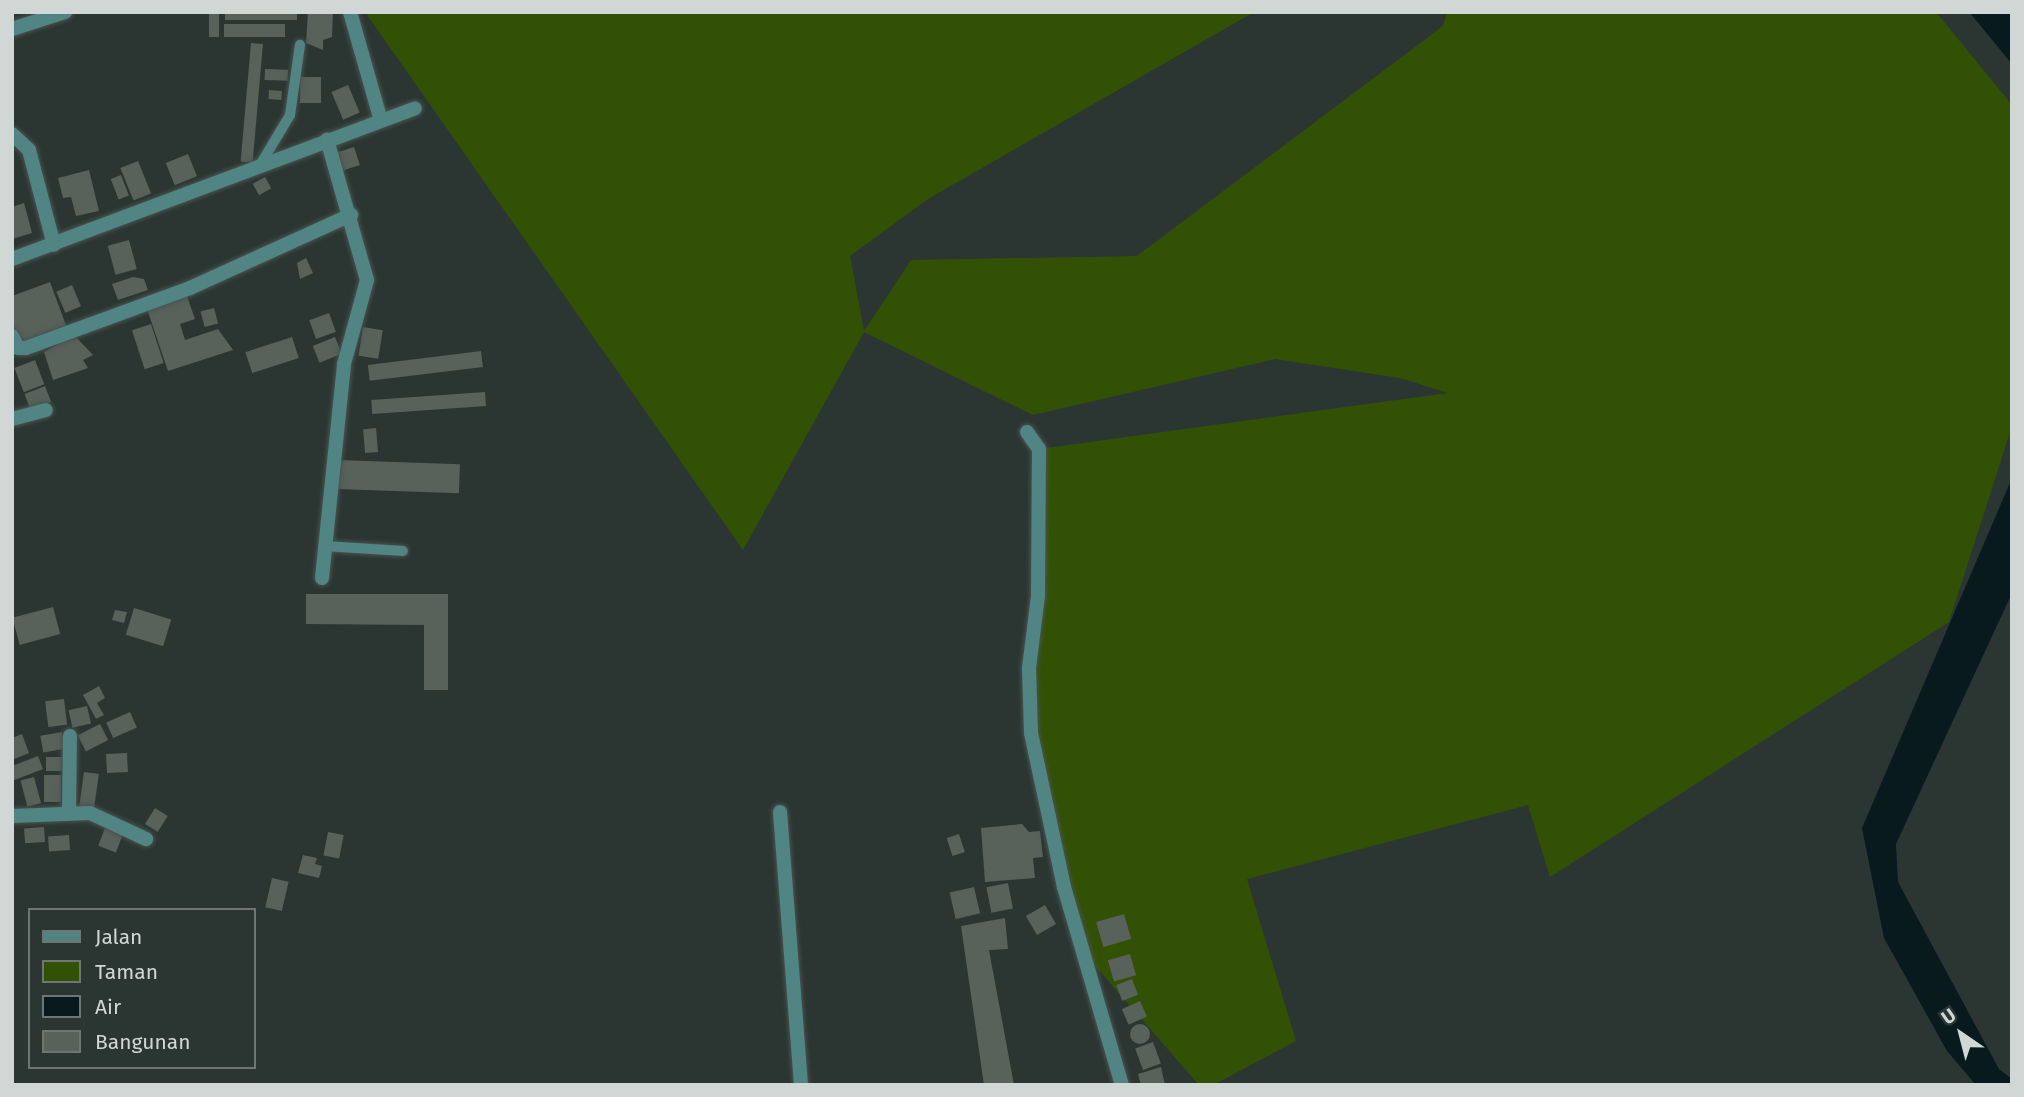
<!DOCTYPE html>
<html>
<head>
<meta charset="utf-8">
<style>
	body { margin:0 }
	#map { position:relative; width:2024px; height:1097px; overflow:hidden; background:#2b3632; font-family:"Fira Sans",sans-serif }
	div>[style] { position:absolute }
	.green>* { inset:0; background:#335105 }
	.water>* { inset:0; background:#081a1e }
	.building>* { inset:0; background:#58615a; transform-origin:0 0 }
	.round { border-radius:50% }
	.roads { filter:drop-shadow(0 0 2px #49534f) drop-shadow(0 0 2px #49534f) }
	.lane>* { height:10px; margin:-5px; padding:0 5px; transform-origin:5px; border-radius:5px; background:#518584 }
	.street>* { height:14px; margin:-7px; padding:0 7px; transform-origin:7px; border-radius:7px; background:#518584 }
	span { translate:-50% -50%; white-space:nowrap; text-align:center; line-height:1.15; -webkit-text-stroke:6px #2b3632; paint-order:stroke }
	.frame { position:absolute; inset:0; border:14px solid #d0d7d4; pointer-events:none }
	.legend { position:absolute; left:28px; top:908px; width:228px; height:161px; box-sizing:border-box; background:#2b3632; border:2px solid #6d7673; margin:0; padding:9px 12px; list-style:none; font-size:21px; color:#d0d7d4 }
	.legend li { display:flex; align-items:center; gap:14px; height:35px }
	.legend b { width:35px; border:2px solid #6d7673 }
	.north { position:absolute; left:1926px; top:999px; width:70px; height:70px; -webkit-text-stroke:5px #2b3632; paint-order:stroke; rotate:325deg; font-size:19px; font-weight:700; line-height:28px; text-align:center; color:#d0d7d4 }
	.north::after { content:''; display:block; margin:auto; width:24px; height:32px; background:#d0d7d4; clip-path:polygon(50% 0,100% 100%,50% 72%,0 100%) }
</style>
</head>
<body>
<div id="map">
	<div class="green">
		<div style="clip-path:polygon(365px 12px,1254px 12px,928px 199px,850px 256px,864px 331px,911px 260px,1137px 256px,1443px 26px,1447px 12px,1936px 12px,2012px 105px,2012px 426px,1949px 622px,1550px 877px,1528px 805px,1247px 879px,1296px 1041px,1213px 1085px,1199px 1085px,1082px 951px,1029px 703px,1039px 449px,1448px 393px,1400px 378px,1275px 359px,1033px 415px,864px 332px,743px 550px)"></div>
	</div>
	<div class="water">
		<div style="clip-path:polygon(1969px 12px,2012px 12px,2012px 64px,1970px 13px)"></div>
		<div style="clip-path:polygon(2012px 478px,2012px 593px,1896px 844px,1898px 882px,1999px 1069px,2012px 1079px,2012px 1085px,1976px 1085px,1947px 1051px,1884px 938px,1862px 828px)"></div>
	</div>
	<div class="building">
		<div style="left:209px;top:12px;width:10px;height:25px"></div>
		<div style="left:225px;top:12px;width:72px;height:8px"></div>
		<div style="clip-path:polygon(308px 12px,333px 12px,332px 37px,323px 40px,323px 50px,306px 43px)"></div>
		<div style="left:285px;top:24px;width:13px;height:61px;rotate:90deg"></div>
		<div style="left:251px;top:43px;width:12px;height:119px;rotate:5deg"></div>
		<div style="left:265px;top:69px;width:23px;height:11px;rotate:2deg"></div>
		<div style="left:300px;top:77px;width:21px;height:26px"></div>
		<div style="left:348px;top:85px;width:30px;height:18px;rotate:67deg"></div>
		<div style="left:269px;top:90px;width:13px;height:9px;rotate:4deg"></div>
		<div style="left:354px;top:147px;width:19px;height:22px;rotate:72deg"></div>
		<div style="left:188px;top:154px;width:24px;height:24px;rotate:68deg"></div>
		<div style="left:138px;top:161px;width:35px;height:19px;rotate:68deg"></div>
		<div style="clip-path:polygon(89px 170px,99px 211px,76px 216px,71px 197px,63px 198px,58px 178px)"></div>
		<div style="left:121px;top:175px;width:22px;height:11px;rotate:69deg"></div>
		<div style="left:265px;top:177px;width:13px;height:14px;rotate:61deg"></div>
		<div style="clip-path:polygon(24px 203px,32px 233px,12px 239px,12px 207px)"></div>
		<div style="left:129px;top:240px;width:30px;height:22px;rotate:75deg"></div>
		<div style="clip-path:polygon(306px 258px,313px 273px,300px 279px,297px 263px)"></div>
		<div style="clip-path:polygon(133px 277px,144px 279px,148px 290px,118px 300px,112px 284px)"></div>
		<div style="clip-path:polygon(50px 282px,67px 328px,21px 346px,12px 322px,12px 296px)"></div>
		<div style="left:72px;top:285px;width:23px;height:17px;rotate:67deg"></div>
		<div style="clip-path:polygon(187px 296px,195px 319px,180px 324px,185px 340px,218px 329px,233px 350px,168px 371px,147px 309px)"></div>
		<div style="left:214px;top:308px;width:16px;height:14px;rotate:75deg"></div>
		<div style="left:329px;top:313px;width:20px;height:21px;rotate:70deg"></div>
		<div style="left:151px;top:324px;width:41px;height:20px;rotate:72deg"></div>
		<div style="left:363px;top:327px;width:20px;height:29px;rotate:9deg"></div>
		<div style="clip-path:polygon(74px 335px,93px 355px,83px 360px,88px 368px,53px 380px,44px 352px)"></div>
		<div style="left:292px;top:337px;width:22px;height:49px;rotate:72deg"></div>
		<div style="left:335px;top:337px;width:18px;height:24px;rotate:68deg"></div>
		<div style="left:481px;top:351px;width:16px;height:114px;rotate:83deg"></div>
		<div style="left:35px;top:360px;width:26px;height:22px;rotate:69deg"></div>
		<div style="left:45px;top:386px;width:17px;height:22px;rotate:69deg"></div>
		<div style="left:485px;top:392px;width:14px;height:114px;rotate:86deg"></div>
		<div style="left:376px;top:428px;width:24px;height:13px;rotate:85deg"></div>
		<div style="left:338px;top:460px;width:122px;height:29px;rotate:2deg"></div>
		<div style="clip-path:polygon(306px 594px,448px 594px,448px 690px,424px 690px,424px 625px,306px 624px)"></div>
		<div style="left:53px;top:607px;width:28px;height:42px;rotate:75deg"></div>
		<div style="left:134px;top:608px;width:39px;height:28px;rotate:17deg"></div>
		<div style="clip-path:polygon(115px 610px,127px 612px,124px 623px,112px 620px)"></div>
		<div style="clip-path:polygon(99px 686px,105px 698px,97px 703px,104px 715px,96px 719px,83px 695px)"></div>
		<div style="left:64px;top:699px;width:26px;height:19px;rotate:83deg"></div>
		<div style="left:87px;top:706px;width:18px;height:19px;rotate:77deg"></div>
		<div style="left:130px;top:712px;width:17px;height:26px;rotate:66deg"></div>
		<div style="left:100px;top:724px;width:18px;height:25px;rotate:63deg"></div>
		<div style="left:62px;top:732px;width:17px;height:22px;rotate:80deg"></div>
		<div style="clip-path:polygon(22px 734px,29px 753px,12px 760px,12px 738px)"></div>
		<div style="left:127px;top:753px;width:19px;height:21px;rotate:87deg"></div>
		<div style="clip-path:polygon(38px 756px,43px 769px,12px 781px,12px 766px)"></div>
		<div style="left:46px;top:757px;width:16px;height:14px"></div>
		<div style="left:84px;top:772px;width:15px;height:36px;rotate:8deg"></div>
		<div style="left:44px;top:775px;width:17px;height:27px"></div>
		<div style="left:34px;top:777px;width:27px;height:14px;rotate:75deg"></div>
		<div style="left:155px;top:808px;width:15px;height:19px;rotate:32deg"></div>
		<div style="clip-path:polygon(1022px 824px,1029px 832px,1040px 831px,1043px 857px,1033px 858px,1035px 878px,985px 882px,981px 828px)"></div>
		<div style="left:44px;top:827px;width:15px;height:20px;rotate:86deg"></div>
		<div style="left:105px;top:828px;width:19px;height:19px;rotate:21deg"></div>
		<div style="left:328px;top:832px;width:16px;height:24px;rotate:11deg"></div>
		<div style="left:959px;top:834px;width:19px;height:13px;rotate:72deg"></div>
		<div style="left:69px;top:835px;width:15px;height:21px;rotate:86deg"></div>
		<div style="clip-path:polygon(303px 855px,317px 858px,315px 864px,322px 866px,319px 878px,298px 873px)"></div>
		<div style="left:272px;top:878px;width:17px;height:30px;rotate:13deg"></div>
		<div style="left:1008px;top:883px;width:26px;height:22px;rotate:79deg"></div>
		<div style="left:974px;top:887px;width:27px;height:25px;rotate:77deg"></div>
		<div style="left:1045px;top:905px;width:22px;height:22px;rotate:60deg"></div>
		<div style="left:1124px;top:914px;width:26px;height:29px;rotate:74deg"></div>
		<div style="clip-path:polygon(1005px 918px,1008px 949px,989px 950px,1014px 1085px,984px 1085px,961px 926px)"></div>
		<div style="left:1130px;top:954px;width:22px;height:23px;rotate:74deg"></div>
		<div style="left:1132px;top:979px;width:17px;height:17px;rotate:69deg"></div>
		<div style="left:1140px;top:1001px;width:17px;height:20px;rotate:66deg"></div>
		<div class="round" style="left:1130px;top:1024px;width:20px;height:20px"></div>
		<div style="left:1153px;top:1042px;width:23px;height:19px;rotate:70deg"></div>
		<div style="clip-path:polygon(1161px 1067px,1165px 1085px,1141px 1085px,1138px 1074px)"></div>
	</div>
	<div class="roads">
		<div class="lane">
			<div style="left:260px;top:165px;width:58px;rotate:-59deg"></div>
			<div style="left:290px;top:115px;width:71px;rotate:-81.9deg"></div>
			<div style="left:325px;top:546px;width:78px;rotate:3.7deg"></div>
		</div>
		<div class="street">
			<div style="left:350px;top:12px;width:113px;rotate:74.1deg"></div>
			<div style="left:12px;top:29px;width:56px;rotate:-17.8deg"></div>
			<div style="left:12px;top:134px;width:23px;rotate:43deg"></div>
			<div style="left:29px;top:150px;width:98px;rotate:75.3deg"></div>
			<div style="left:12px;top:259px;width:430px;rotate:-20.5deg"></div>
			<div style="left:12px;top:336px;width:13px;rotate:63deg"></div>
			<div style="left:18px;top:348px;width:8px"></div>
			<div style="left:26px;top:348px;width:175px;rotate:-20.1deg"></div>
			<div style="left:190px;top:288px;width:177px;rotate:-24.4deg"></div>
			<div style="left:12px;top:419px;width:35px;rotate:-15deg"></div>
			<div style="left:1027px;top:432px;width:21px;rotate:55deg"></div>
			<div style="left:1039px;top:449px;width:147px;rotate:90.4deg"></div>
			<div style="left:1038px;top:596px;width:73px;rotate:97.1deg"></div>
			<div style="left:1029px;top:668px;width:65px;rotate:88.2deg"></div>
			<div style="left:1031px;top:733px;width:157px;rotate:77.9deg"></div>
			<div style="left:1064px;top:887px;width:206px;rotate:73.7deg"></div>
			<div style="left:322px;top:578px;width:215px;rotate:-84.1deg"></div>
			<div style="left:344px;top:364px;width:87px;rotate:-74.7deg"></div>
			<div style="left:367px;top:280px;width:146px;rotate:-105.9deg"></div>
			<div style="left:780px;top:812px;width:274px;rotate:85.6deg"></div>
			<div style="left:69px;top:813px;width:77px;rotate:-89.3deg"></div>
			<div style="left:12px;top:816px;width:78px;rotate:-2.2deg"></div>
			<div style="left:90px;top:813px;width:62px;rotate:24.9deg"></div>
		</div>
	</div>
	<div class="frame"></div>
	<ul class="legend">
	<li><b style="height:9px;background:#518584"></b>Jalan</li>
	<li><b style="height:19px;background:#335105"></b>Taman</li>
	<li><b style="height:19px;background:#081a1e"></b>Air</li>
	<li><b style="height:19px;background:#58615a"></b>Bangunan</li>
	</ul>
	<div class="north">U</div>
</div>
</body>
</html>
